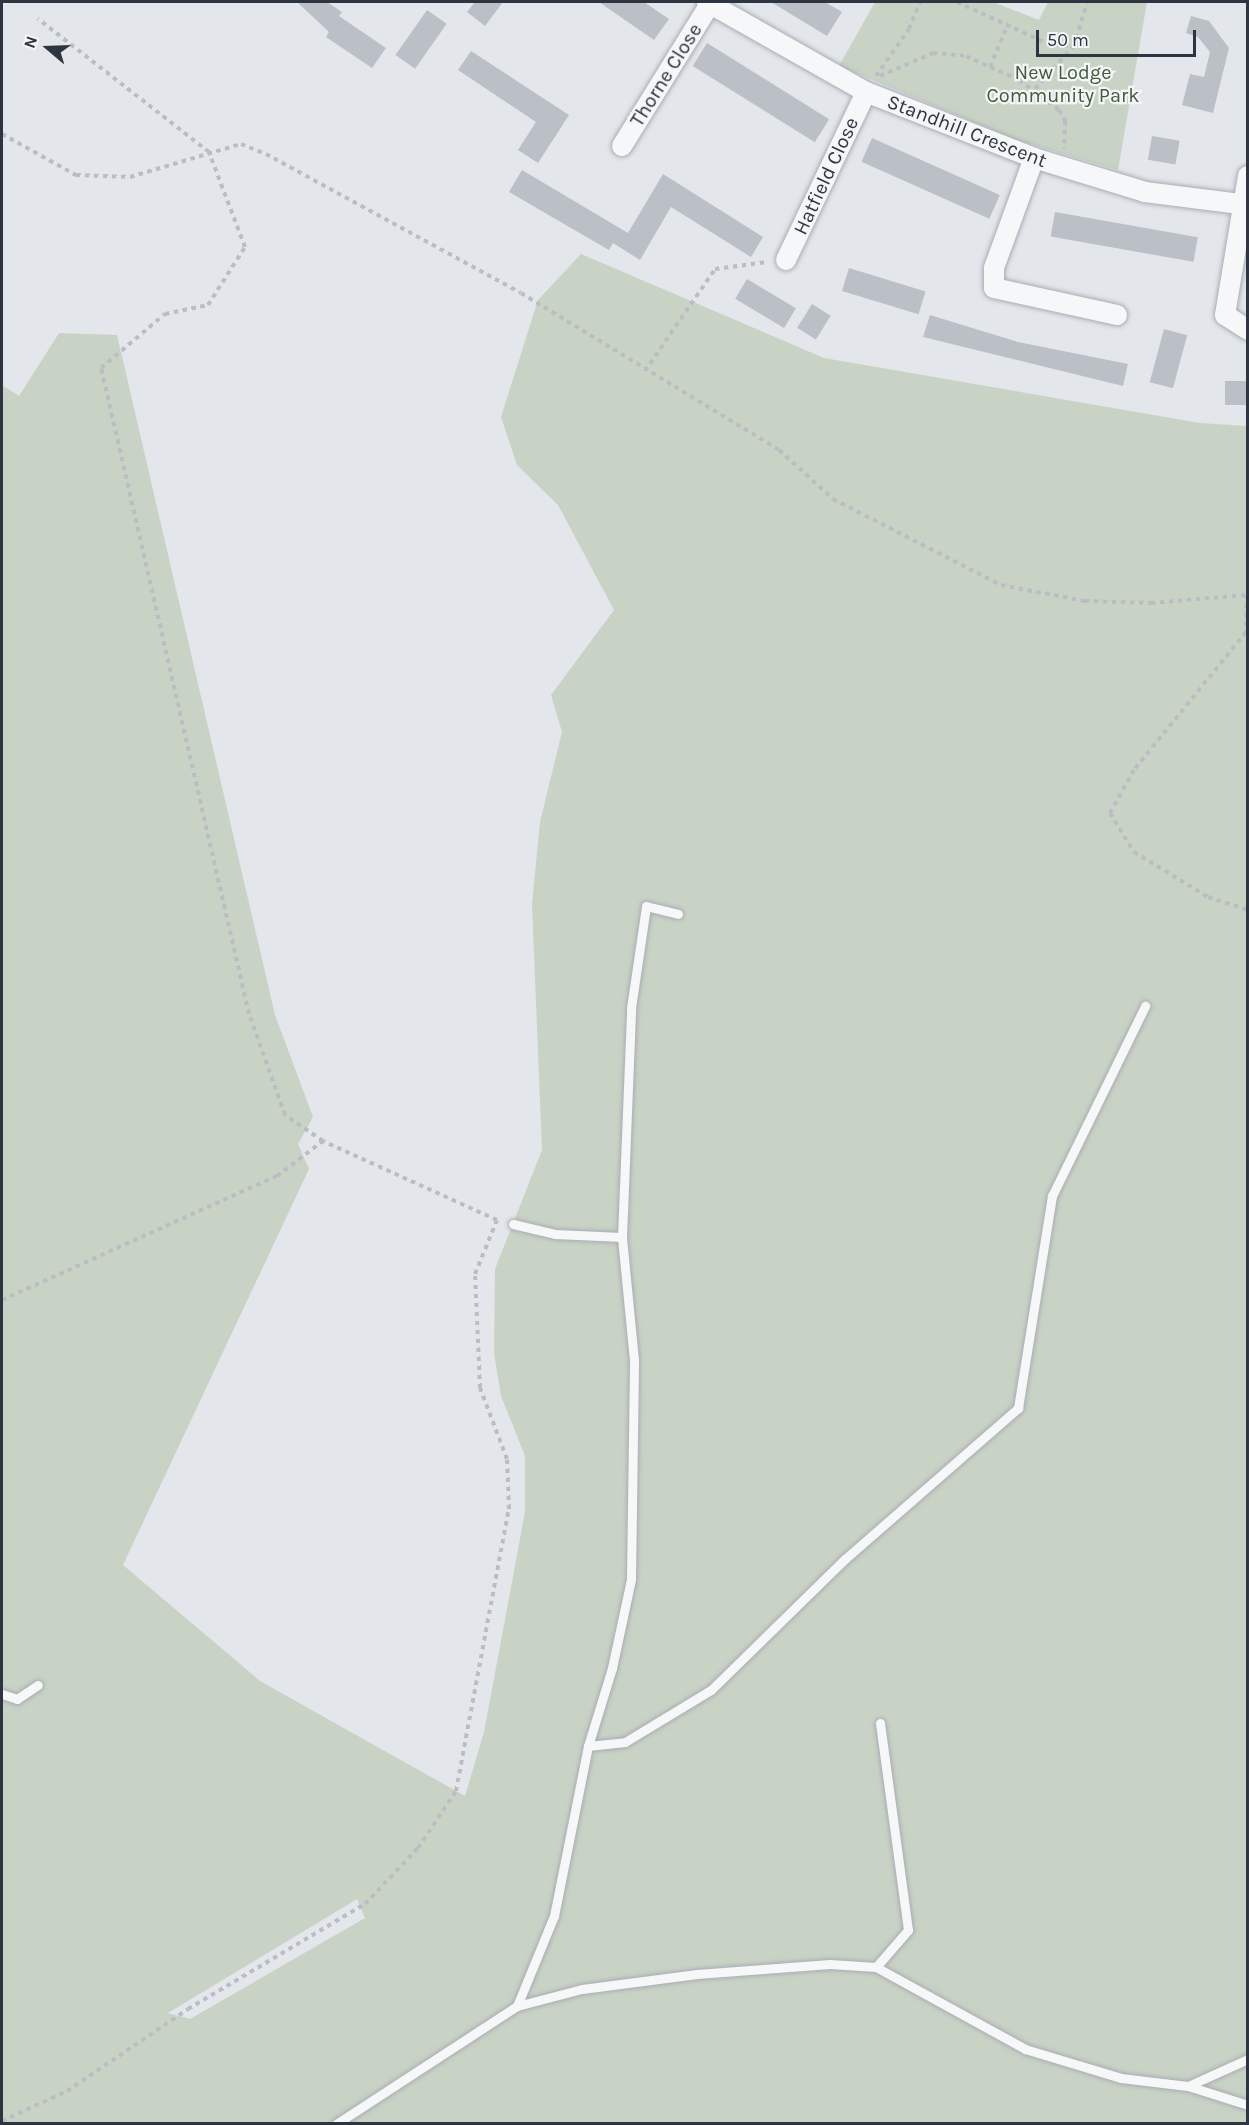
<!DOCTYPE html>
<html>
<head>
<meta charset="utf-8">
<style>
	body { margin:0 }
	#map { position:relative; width:1249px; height:2125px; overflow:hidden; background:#e3e6ea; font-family:Karla,sans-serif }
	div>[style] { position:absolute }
	.green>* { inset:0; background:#c9d3c5 }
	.building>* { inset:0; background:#bbc0c6; transform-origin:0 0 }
	.path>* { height:4px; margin-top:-2px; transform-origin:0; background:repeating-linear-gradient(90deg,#babdc2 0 4.5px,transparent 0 9px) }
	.roads { filter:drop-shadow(0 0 2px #a9adb4) drop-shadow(0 0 2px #a9adb4) }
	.service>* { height:9px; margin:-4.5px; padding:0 4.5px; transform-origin:4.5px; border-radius:4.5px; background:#f6f7f9 }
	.minor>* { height:20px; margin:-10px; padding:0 10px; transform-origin:10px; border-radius:10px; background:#f6f7f9 }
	span { translate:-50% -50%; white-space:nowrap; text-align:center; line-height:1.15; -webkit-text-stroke:4.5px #f3f5f7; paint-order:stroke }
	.park-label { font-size:20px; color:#435b3c }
	.street-label { font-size:20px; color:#2d3540 }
	.frame { position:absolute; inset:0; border:3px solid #2d3540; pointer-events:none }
	.north { position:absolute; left:18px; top:18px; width:60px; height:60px; -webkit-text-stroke:4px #f3f5f7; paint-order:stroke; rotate:289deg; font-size:16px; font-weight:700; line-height:24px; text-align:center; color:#2d3540 }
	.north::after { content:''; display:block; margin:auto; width:21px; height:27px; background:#2d3540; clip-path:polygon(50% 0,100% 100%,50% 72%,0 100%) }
	.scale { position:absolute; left:1036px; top:30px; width:160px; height:27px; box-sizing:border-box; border:3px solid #2d3540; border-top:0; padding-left:8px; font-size:18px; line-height:21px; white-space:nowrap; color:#2d3540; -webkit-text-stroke:4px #f3f5f7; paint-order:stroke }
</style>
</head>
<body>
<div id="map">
	<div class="green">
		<div style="clip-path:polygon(875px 2px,993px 2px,1039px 20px,1048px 2px,1147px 2px,1118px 170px,1017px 140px,839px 66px)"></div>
		<div style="clip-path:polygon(evenodd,581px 254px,824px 358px,1200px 423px,1247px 426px,1247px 2123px,2px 2123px,2px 385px,19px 396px,59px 333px,117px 335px,275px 1015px,313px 1117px,298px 1144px,309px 1169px,123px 1565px,260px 1681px,465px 1796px,484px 1732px,525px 1512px,525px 1456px,501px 1396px,494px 1353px,495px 1269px,542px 1150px,532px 904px,540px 822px,562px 732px,551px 695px,614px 610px,558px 505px,517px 465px,501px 417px,538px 300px,581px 254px,357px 1899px,365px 1918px,190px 2019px,168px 2013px,357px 1899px)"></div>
	</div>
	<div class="building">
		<div style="clip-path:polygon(297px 2px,327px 2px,342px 12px,339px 16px,386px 48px,372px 68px,326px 37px,329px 32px)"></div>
		<div style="clip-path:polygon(475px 2px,503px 2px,485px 26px,467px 12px)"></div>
		<div style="clip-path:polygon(599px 2px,644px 2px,669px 19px,654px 40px)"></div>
		<div style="clip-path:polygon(771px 2px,825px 2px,842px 12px,827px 36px)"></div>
		<div style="left:427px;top:10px;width:24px;height:55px;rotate:35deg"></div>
		<div style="clip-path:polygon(1191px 16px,1209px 21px,1229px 48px,1213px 113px,1182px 105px,1190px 74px,1204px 77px,1210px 52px,1198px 37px,1186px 33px)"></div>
		<div style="left:707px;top:43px;width:144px;height:27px;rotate:32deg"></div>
		<div style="clip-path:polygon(471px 51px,569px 115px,538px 163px,518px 150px,536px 122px,458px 70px)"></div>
		<div style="left:1152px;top:136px;width:28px;height:24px;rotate:10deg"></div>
		<div style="left:872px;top:138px;width:140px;height:26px;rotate:24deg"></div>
		<div style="clip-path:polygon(522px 170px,628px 233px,663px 174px,763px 237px,751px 257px,671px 207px,640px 260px,613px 243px,609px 250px,509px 192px)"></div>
		<div style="left:1055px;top:212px;width:145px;height:25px;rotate:10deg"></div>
		<div style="left:849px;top:268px;width:80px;height:24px;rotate:17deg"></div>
		<div style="left:747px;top:279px;width:57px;height:23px;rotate:31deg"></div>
		<div style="left:812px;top:304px;width:22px;height:28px;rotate:32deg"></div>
		<div style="clip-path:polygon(930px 315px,1018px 342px,1128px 364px,1123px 386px,923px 337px)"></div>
		<div style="left:1164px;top:329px;width:24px;height:55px;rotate:15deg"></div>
		<div style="left:1225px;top:381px;width:21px;height:24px"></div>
	</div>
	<div class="path">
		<div style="left:957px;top:2px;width:98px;rotate:24.7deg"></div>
		<div style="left:1046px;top:43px;width:28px;rotate:8deg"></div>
		<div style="left:1074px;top:47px;width:47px;rotate:-73.9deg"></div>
		<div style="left:990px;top:67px;width:47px;rotate:-67.3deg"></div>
		<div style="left:876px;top:76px;width:57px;rotate:-54.9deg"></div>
		<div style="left:909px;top:29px;width:29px;rotate:-68deg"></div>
		<div style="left:880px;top:76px;width:58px;rotate:-23.5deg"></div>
		<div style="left:933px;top:53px;width:33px;rotate:5deg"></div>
		<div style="left:966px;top:56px;width:58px;rotate:24.4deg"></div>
		<div style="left:1019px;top:80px;width:50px;rotate:36.9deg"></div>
		<div style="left:1059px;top:110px;width:13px;rotate:61deg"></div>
		<div style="left:1065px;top:121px;width:28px;rotate:92deg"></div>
		<div style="left:1035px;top:89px;width:57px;rotate:-47.9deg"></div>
		<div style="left:2px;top:134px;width:85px;rotate:29deg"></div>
		<div style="left:76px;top:175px;width:54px;rotate:2.1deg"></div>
		<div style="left:130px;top:177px;width:116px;rotate:-16.6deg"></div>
		<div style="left:241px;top:144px;width:27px;rotate:22deg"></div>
		<div style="left:266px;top:154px;width:290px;rotate:28.6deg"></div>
		<div style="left:521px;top:293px;width:302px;rotate:31.3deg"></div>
		<div style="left:779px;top:450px;width:73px;rotate:42.2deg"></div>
		<div style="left:833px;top:499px;width:189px;rotate:27.1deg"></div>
		<div style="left:1001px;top:585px;width:86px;rotate:10.8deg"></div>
		<div style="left:1085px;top:601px;width:66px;rotate:1.7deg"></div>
		<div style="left:1151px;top:603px;width:97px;rotate:-4.7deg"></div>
		<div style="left:645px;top:371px;width:124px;rotate:-55.5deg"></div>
		<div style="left:715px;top:269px;width:52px;rotate:-7.7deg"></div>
		<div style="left:1247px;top:595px;width:37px;rotate:92deg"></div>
		<div style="left:1246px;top:632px;width:178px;rotate:129.1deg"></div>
		<div style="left:1134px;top:770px;width:49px;rotate:119.2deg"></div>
		<div style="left:1110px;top:813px;width:46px;rotate:58.4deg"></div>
		<div style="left:1134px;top:852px;width:87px;rotate:31.3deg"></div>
		<div style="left:1208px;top:897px;width:42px;rotate:18deg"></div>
		<div style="left:2px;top:1300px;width:302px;rotate:-24.3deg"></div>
		<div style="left:277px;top:1176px;width:58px;rotate:-37.3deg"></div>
		<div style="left:2px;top:2121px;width:72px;rotate:-24.8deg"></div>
		<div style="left:67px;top:2091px;width:146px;rotate:-34.1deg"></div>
		<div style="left:188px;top:2009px;width:206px;rotate:-30.7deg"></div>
		<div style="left:365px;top:1904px;width:77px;rotate:-46.6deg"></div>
		<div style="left:418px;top:1848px;width:69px;rotate:-56.3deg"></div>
		<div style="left:456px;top:1791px;width:287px;rotate:-79.4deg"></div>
		<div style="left:509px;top:1509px;width:50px;rotate:-92.3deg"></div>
		<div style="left:507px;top:1459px;width:76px;rotate:-110.8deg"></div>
		<div style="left:480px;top:1388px;width:114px;rotate:-92.5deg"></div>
		<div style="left:475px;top:1274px;width:58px;rotate:-67.8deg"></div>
		<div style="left:497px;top:1220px;width:191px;rotate:-155.6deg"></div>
		<div style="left:323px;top:1141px;width:46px;rotate:-145.6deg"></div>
		<div style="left:285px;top:1115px;width:107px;rotate:-109.6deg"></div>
		<div style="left:249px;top:1014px;width:663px;rotate:-102.9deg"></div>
		<div style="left:101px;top:368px;width:84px;rotate:-40.2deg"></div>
		<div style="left:165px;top:314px;width:44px;rotate:-11.8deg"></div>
		<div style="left:208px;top:305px;width:69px;rotate:-57.5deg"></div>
		<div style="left:245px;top:247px;width:102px;rotate:-110.8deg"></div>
		<div style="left:209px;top:152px;width:217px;rotate:-142.1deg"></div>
	</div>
	<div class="roads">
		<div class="service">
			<div style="left:513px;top:1224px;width:43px;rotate:13.4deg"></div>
			<div style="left:555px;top:1234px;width:67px;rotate:2.6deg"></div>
			<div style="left:2px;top:1694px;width:16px;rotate:18deg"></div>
			<div style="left:17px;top:1699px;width:25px;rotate:-34deg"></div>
			<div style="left:588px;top:1746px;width:37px;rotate:-6deg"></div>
			<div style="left:625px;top:1742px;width:100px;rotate:-31.2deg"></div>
			<div style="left:711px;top:1690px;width:187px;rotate:-44.4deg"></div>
			<div style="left:845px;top:1559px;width:230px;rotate:-41.1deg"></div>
			<div style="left:1018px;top:1408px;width:215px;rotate:-80.9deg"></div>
			<div style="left:1052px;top:1196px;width:212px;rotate:-63.9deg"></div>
			<div style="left:876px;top:1967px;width:49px;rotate:-49.1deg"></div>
			<div style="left:908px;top:1930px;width:209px;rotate:-97.7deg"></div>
			<div style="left:517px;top:2006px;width:67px;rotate:-14.7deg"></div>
			<div style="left:582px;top:1989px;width:116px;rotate:-7.4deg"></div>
			<div style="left:697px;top:1974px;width:133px;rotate:-4.3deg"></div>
			<div style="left:830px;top:1964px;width:46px;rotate:3.7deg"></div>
			<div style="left:876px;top:1967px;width:170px;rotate:28.8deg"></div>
			<div style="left:1025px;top:2049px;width:100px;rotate:16.8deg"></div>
			<div style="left:1121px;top:2078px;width:67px;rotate:6.8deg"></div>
			<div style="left:1188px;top:2086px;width:66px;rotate:-24.2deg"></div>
			<div style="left:1188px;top:2086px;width:63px;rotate:17.6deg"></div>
			<div style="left:336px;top:2124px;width:216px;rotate:-33.1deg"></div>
			<div style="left:517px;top:2006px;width:97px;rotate:-67.7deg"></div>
			<div style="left:554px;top:1916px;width:173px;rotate:-78.7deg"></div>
			<div style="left:588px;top:1746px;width:82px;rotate:-72.9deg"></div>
			<div style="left:612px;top:1668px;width:91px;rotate:-77.9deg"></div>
			<div style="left:631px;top:1579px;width:219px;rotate:-89.2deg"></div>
			<div style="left:634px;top:1360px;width:124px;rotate:-95.6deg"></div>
			<div style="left:622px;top:1237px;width:229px;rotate:-87.7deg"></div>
			<div style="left:631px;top:1008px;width:103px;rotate:-81.6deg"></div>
			<div style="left:646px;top:906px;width:33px;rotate:14deg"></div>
		</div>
		<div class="minor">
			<div style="left:707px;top:2px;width:183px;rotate:29.5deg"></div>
			<div style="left:866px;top:92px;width:180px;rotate:21.4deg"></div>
			<div style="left:1034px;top:158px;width:116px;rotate:17deg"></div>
			<div style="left:1145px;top:192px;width:104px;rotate:7.2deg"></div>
			<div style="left:622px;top:146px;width:167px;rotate:-58.2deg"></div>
			<div style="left:1034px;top:158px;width:117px;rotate:110deg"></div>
			<div style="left:994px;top:268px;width:20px;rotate:90deg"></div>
			<div style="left:994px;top:288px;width:126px;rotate:12.4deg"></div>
			<div style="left:1248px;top:176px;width:141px;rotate:99.4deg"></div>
			<div style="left:1225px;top:315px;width:27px;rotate:33deg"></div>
			<div style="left:786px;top:260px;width:186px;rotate:-64.5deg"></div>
		</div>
	</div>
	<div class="park-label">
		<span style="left:1063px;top:84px">New Lodge<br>Community Park</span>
	</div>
	<div class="street-label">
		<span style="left:666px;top:75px;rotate:-58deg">Thorne Close</span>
		<span style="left:967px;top:131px;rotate:21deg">Standhill Crescent</span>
		<span style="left:826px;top:176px;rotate:-65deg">Hatfield Close</span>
	</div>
	<div class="frame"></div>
	<div class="north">N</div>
	<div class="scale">50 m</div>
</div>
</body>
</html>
